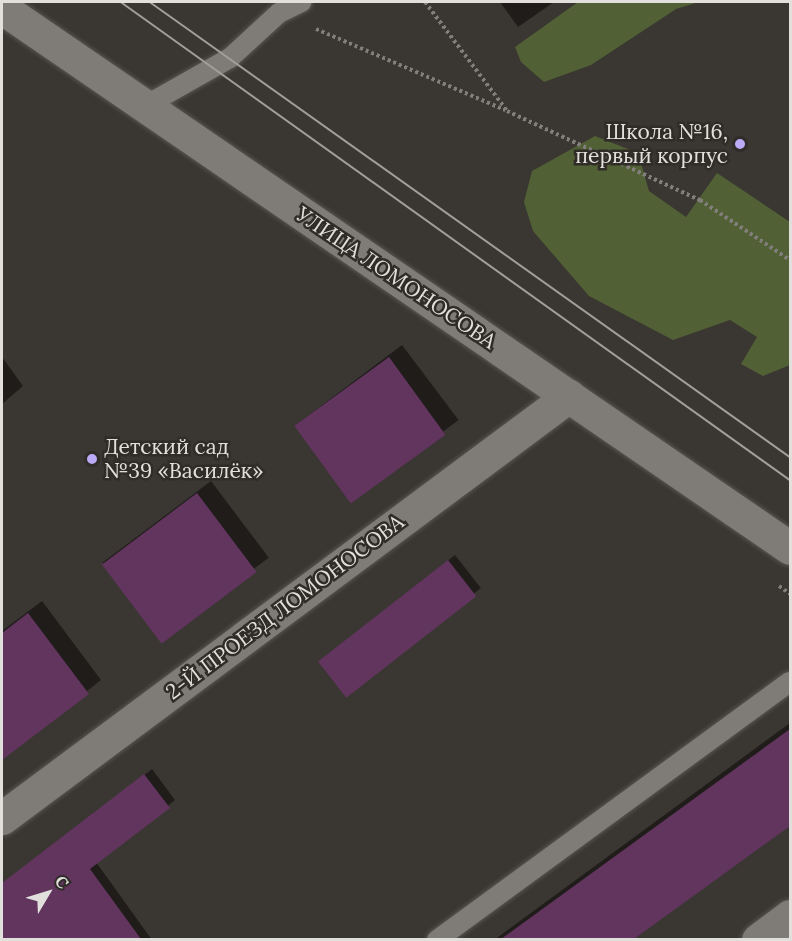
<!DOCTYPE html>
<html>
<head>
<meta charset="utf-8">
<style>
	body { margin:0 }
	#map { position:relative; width:792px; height:941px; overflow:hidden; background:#3a3632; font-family:Lora,serif }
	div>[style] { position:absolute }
	.green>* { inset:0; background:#516135 }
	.shadow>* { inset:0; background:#0007; transform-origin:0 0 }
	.building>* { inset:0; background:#62355f; transform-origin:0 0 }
	.path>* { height:4px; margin-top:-2px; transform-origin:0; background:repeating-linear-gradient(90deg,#827e7b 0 3px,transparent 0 6px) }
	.roads { filter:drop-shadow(0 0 2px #575451) drop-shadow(0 0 2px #575451) }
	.lane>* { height:20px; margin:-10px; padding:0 10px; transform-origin:10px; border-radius:10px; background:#7f7b76 }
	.street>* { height:33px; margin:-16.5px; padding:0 16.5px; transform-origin:16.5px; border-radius:16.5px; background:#7f7b76 }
	.secondary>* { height:33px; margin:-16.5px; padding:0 16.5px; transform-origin:16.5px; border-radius:16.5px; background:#7f7b76 }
	.tram>* { height:1.5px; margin:-0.75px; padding:0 0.75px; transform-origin:0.75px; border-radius:0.75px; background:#a19e9b }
	.dots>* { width:16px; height:16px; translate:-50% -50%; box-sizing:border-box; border:3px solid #302c28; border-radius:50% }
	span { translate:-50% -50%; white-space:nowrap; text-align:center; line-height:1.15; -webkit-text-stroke:5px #302c28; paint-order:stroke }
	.poi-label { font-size:21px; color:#e2e0dd }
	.right { translate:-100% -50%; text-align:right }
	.left { translate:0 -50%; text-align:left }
	.street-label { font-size:21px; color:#e2e0dd }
	.frame { position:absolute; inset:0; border:3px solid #e2e0dd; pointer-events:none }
	.north { position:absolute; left:18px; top:863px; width:60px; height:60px; -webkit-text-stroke:4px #302c28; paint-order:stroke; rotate:52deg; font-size:16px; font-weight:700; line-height:24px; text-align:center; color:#e2e0dd }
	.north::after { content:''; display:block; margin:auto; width:21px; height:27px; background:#e2e0dd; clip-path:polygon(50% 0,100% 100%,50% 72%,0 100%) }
</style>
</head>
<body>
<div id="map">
	<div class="green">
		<div style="clip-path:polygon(578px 2px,699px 2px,676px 9px,591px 65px,544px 82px,521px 62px,515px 47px)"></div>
		<div style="clip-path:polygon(595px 136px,638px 153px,649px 191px,686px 217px,717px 173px,790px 222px,790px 365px,763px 376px,741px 364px,757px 337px,730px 320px,673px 340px,589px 296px,533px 231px,524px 202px,532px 171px)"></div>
	</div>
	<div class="shadow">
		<div style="clip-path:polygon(500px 2px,554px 2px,518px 27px)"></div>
		<div style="left:402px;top:345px;width:94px;height:133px;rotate:53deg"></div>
		<div style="clip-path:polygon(2px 357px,23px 386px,2px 404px)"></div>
		<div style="left:211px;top:481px;width:96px;height:136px;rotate:53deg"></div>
		<div style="left:455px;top:555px;width:42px;height:162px;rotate:52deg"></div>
		<div style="clip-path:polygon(42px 601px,101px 680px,2px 758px,2px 631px)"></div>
		<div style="clip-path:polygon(790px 723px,790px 824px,632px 940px,494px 940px)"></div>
		<div style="clip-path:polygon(152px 769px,175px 800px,96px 862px,152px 940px,2px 940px,2px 884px)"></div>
	</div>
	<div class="building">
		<div style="left:389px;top:357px;width:96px;height:117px;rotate:54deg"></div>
		<div style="left:197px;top:493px;width:99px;height:119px;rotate:53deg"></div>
		<div style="left:448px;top:560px;width:46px;height:165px;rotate:52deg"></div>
		<div style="clip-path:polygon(28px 613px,89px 694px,2px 760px,2px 633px)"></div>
		<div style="clip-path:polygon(790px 729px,790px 826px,634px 939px,501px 939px)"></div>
		<div style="clip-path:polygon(144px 774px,170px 808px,90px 869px,141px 939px,2px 939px,2px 883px)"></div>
	</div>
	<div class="path">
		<div style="left:425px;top:2px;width:136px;rotate:53deg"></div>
		<div style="left:507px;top:111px;width:213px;rotate:24.8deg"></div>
		<div style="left:700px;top:200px;width:108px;rotate:33.7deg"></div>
		<div style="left:316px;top:29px;width:206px;rotate:23.2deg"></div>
		<div style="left:779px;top:586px;width:14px;rotate:36deg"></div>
	</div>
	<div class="roads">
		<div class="lane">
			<div style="left:145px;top:106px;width:98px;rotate:-29.5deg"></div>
			<div style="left:230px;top:58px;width:67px;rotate:-42.6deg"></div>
			<div style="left:279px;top:13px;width:25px;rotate:-26deg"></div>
			<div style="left:437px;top:940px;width:437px;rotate:-36.2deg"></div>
		</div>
		<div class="street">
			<div style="left:2px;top:818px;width:707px;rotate:-36.66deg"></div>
			<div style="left:758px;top:940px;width:40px;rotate:-37deg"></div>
		</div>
		<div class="secondary">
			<div style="left:2px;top:8px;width:955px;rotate:34.42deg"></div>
		</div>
	</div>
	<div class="tram">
		<div style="left:121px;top:2px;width:822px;rotate:35.55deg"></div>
		<div style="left:150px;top:2px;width:785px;rotate:35.41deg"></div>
	</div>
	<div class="dots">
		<div style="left:740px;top:144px;background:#bbaaf6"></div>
		<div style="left:92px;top:459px;background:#bbaaf6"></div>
	</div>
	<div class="poi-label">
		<span class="right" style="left:728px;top:144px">Школа №16,<br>первый корпус</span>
		<span class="left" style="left:104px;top:459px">Детский сад<br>№39 «Василёк»</span>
	</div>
	<div class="street-label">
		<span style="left:396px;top:278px;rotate:34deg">УЛИЦА ЛОМОНОСОВА</span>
		<span style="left:285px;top:607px;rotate:-37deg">2-Й ПРОЕЗД ЛОМОНОСОВА</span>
	</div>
	<div class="frame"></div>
	<div class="north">С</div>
</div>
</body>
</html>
